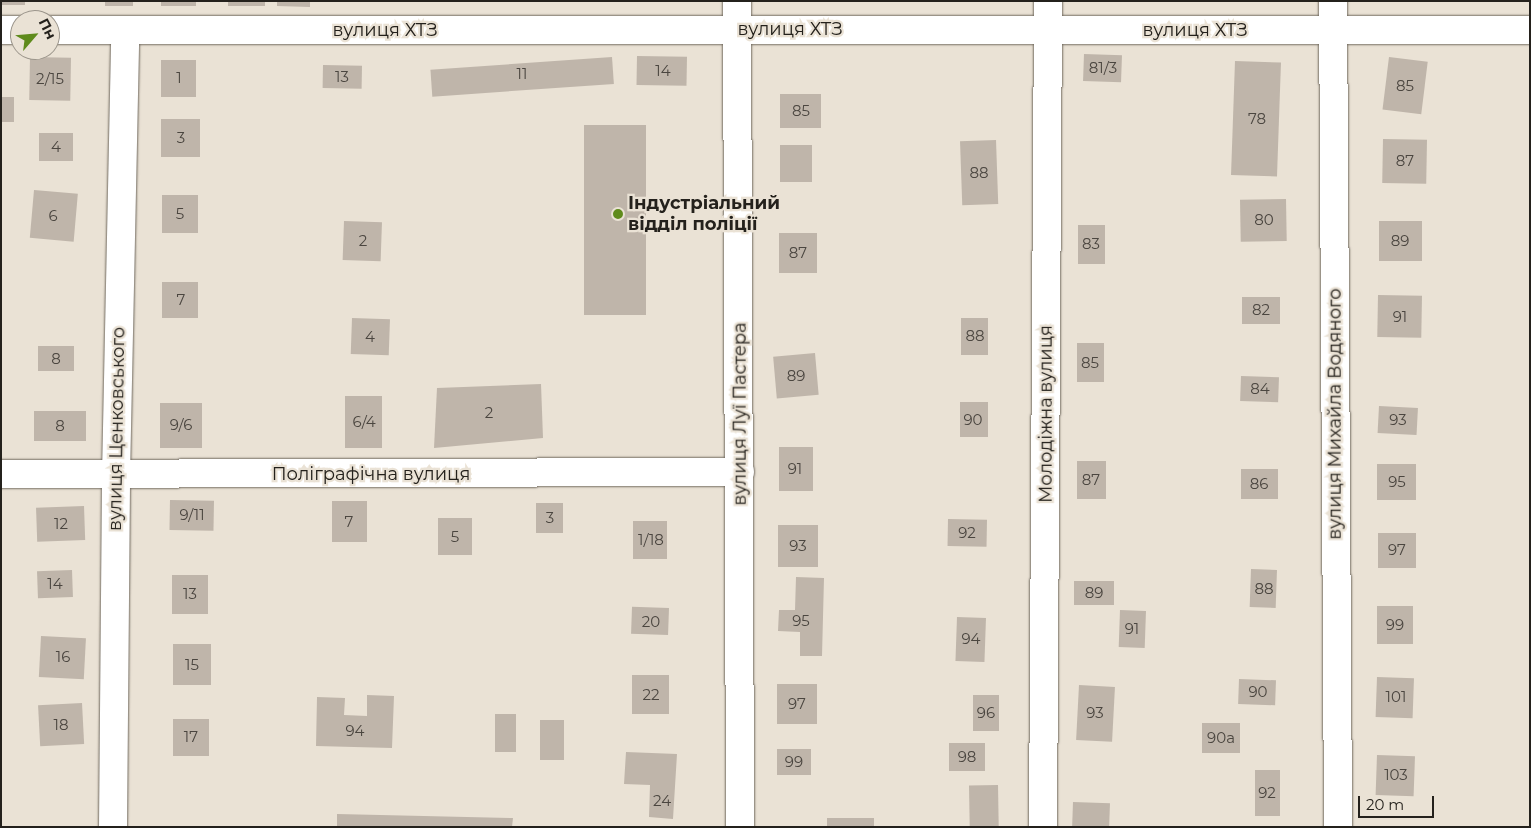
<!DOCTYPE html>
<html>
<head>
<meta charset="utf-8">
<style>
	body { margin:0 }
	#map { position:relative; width:1531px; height:828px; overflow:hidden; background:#eae2d5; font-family:Montserrat,sans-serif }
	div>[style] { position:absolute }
	.building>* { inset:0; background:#bfb5aa; transform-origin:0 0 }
	.roads { filter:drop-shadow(0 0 1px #70695e) drop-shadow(0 0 1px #70695e) }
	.minor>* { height:28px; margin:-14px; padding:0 14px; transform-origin:14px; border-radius:14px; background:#fff }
	.dots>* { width:14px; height:14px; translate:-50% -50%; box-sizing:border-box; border:2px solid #eae2d5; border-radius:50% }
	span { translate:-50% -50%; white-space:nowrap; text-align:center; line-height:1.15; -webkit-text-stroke:4.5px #eae2d5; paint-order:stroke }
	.number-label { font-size:15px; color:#4b4640 }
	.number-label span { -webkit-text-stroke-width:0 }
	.street-label { font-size:18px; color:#24211c }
	.poi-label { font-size:18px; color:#24211c; font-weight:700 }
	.left { translate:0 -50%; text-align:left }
	.frame { position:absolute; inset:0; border:2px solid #24211c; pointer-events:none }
	.north { position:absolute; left:10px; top:10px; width:50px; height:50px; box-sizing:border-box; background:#eae2d5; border:1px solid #9b958b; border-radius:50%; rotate:63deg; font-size:14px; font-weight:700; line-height:20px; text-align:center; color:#24211c }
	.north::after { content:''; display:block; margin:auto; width:18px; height:22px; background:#5f8b1c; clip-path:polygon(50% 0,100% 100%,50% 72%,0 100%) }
	.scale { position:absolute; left:1358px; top:796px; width:76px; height:22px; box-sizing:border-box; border:2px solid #24211c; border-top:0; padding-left:6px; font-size:15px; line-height:18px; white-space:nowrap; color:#24211c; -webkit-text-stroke:4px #eae2d5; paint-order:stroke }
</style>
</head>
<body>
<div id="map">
	<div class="building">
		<div style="left:1px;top:1px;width:24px;height:4px"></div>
		<div style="left:105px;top:1px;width:28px;height:5px"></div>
		<div style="left:161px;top:1px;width:35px;height:5px"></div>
		<div style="left:228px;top:1px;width:37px;height:5px"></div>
		<div style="clip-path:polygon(277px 1px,310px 1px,310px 7px,277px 6px)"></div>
		<div style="left:1084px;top:54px;width:38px;height:27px;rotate:2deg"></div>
		<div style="left:637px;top:56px;width:50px;height:29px;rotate:1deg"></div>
		<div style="left:30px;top:57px;width:41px;height:43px;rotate:1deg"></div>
		<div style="left:612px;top:57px;width:27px;height:182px;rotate:86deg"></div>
		<div style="left:1389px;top:57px;width:39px;height:53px;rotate:7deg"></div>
		<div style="left:161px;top:60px;width:35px;height:37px"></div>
		<div style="left:1235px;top:61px;width:46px;height:114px;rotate:2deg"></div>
		<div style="left:323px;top:65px;width:39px;height:23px;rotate:1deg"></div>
		<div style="left:780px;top:94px;width:41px;height:34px"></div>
		<div style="left:1px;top:97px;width:13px;height:25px"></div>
		<div style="left:161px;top:119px;width:39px;height:38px"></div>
		<div style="left:584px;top:125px;width:62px;height:190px"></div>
		<div style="left:39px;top:133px;width:34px;height:28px"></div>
		<div style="left:1383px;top:139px;width:44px;height:44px;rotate:1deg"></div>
		<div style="left:996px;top:140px;width:64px;height:36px;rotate:88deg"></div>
		<div style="left:780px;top:145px;width:32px;height:37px"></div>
		<div style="left:34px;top:190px;width:44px;height:48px;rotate:5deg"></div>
		<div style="left:162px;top:195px;width:36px;height:38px"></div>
		<div style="left:1286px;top:199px;width:42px;height:46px;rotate:89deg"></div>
		<div style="left:344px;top:221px;width:38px;height:39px;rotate:2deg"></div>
		<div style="left:1379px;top:221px;width:43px;height:40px"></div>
		<div style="left:1078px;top:225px;width:27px;height:39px"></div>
		<div style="left:779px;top:233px;width:38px;height:40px"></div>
		<div style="left:162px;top:282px;width:36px;height:36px"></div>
		<div style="left:1378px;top:295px;width:44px;height:42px;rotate:1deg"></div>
		<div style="left:1242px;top:297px;width:38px;height:27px"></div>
		<div style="left:352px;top:318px;width:38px;height:36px;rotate:2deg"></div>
		<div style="left:961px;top:318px;width:27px;height:37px"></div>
		<div style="left:1077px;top:343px;width:27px;height:39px"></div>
		<div style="left:74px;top:346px;width:25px;height:36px;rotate:90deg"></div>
		<div style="left:815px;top:353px;width:42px;height:42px;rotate:85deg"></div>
		<div style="left:1241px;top:376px;width:38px;height:25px;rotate:2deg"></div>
		<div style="clip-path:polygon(541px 384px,543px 438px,434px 448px,437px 388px)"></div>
		<div style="left:345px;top:396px;width:37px;height:52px"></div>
		<div style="left:960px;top:402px;width:28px;height:35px"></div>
		<div style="left:160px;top:403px;width:42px;height:45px"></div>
		<div style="left:1379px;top:406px;width:39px;height:27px;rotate:3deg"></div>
		<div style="left:34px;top:411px;width:52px;height:30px"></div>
		<div style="left:779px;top:447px;width:34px;height:44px"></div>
		<div style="left:1077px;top:461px;width:29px;height:38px"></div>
		<div style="left:1377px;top:464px;width:39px;height:36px"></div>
		<div style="left:1241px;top:469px;width:37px;height:30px"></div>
		<div style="left:170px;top:500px;width:44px;height:30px;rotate:1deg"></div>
		<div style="left:332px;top:501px;width:35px;height:41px"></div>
		<div style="left:536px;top:503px;width:27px;height:30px"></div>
		<div style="left:84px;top:506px;width:34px;height:48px;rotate:88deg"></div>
		<div style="left:438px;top:518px;width:34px;height:37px"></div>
		<div style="left:948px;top:519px;width:39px;height:27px;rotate:1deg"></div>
		<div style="left:633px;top:521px;width:34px;height:38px"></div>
		<div style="left:778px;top:525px;width:40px;height:42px"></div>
		<div style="left:1378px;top:533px;width:38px;height:35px"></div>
		<div style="left:1251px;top:569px;width:26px;height:38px;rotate:2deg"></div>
		<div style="left:72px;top:570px;width:27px;height:35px;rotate:88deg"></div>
		<div style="left:172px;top:575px;width:36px;height:39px"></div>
		<div style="clip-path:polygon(796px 577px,824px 578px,822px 656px,800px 656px,800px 632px,778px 631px,779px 610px,795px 610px)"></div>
		<div style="left:1074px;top:581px;width:40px;height:24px"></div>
		<div style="left:1413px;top:606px;width:38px;height:36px;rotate:90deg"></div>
		<div style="left:669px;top:608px;width:27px;height:37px;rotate:92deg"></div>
		<div style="left:1120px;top:610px;width:26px;height:37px;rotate:2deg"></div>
		<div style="left:957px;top:617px;width:29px;height:44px;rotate:2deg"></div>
		<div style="left:41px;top:636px;width:45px;height:41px;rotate:3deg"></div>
		<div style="left:211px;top:644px;width:41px;height:38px;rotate:90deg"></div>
		<div style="left:669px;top:675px;width:39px;height:37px;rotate:90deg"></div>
		<div style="left:1377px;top:677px;width:37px;height:40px;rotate:2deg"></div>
		<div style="left:1239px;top:679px;width:37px;height:25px;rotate:2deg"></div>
		<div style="left:777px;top:684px;width:40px;height:40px"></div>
		<div style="left:1079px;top:685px;width:36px;height:55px;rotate:3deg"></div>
		<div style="clip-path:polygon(367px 695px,394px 696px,392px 748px,316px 746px,317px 697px,345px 698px,344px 715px,367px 716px)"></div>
		<div style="left:973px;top:695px;width:26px;height:36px"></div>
		<div style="left:82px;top:703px;width:41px;height:44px;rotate:87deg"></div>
		<div style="left:495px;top:714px;width:21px;height:38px"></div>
		<div style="left:173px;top:719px;width:36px;height:37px"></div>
		<div style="left:540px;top:720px;width:24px;height:40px"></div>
		<div style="left:1202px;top:723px;width:38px;height:30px"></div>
		<div style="left:949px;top:743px;width:36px;height:28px"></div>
		<div style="left:777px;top:749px;width:34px;height:26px"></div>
		<div style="clip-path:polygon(626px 752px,677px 754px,673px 819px,649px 817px,650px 785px,624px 784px)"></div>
		<div style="left:1377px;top:755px;width:38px;height:40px;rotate:2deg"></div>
		<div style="left:1255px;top:770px;width:25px;height:46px"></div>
		<div style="left:998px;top:785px;width:42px;height:29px;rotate:89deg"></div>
		<div style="left:1073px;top:802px;width:37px;height:25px;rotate:2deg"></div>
		<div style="clip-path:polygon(337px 814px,513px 818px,512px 827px,337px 827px)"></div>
		<div style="left:827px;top:818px;width:47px;height:9px"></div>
	</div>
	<div class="roads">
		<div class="minor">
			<div style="left:737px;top:1px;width:826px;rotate:89.79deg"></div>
			<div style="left:1333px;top:1px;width:826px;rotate:89.65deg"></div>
			<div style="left:1px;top:30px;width:19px"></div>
			<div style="left:50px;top:30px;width:1480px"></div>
			<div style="left:1px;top:474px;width:739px;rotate:-0.16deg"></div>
			<div style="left:113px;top:827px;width:351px;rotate:-89.5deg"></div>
			<div style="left:116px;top:476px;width:445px;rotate:-88.8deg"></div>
			<div style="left:1043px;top:827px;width:826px;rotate:-89.65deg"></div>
		</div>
	</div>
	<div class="dots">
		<div style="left:618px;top:214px;background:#5f8b1c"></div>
	</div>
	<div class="number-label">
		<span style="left:1103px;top:68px">81/3</span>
		<span style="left:663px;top:71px">14</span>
		<span style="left:522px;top:74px">11</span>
		<span style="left:342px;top:77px">13</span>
		<span style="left:179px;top:78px">1</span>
		<span style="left:50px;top:79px">2/15</span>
		<span style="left:1405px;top:86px">85</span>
		<span style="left:801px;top:111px">85</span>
		<span style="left:1257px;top:119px">78</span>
		<span style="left:181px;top:138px">3</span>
		<span style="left:56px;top:147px">4</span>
		<span style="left:1405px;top:161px">87</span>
		<span style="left:979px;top:173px">88</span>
		<span style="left:180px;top:214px">5</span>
		<span style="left:53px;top:216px">6</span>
		<span style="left:1264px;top:220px">80</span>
		<span style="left:363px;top:241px">2</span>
		<span style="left:1400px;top:241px">89</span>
		<span style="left:1091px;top:244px">83</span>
		<span style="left:798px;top:253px">87</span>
		<span style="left:181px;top:300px">7</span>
		<span style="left:1261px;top:310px">82</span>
		<span style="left:1400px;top:317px">91</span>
		<span style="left:975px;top:336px">88</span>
		<span style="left:370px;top:337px">4</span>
		<span style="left:56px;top:359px">8</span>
		<span style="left:1090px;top:363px">85</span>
		<span style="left:796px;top:376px">89</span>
		<span style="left:1260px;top:389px">84</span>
		<span style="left:489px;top:413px">2</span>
		<span style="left:973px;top:420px">90</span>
		<span style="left:1398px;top:420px">93</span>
		<span style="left:364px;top:422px">6/4</span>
		<span style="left:181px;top:425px">9/6</span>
		<span style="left:60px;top:426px">8</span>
		<span style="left:795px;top:469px">91</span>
		<span style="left:1091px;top:480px">87</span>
		<span style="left:1397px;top:482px">95</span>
		<span style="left:1259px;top:484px">86</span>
		<span style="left:192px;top:515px">9/11</span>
		<span style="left:550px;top:518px">3</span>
		<span style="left:349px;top:522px">7</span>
		<span style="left:61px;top:524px">12</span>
		<span style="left:967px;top:533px">92</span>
		<span style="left:455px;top:537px">5</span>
		<span style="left:651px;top:540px">1/18</span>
		<span style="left:798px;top:546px">93</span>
		<span style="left:1397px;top:550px">97</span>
		<span style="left:55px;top:584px">14</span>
		<span style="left:1264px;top:589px">88</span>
		<span style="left:1094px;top:593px">89</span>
		<span style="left:190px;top:594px">13</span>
		<span style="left:801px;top:621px">95</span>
		<span style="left:651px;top:622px">20</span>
		<span style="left:1395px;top:625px">99</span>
		<span style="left:1132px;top:629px">91</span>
		<span style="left:971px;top:639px">94</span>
		<span style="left:63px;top:657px">16</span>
		<span style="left:192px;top:665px">15</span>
		<span style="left:1258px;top:692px">90</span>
		<span style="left:651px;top:695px">22</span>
		<span style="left:1396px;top:697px">101</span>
		<span style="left:797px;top:704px">97</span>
		<span style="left:986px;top:713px">96</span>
		<span style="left:1095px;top:713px">93</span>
		<span style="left:61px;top:725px">18</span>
		<span style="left:355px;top:731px">94</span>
		<span style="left:191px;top:737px">17</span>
		<span style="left:1221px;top:738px">90а</span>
		<span style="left:967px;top:757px">98</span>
		<span style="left:794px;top:762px">99</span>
		<span style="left:1396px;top:775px">103</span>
		<span style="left:1267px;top:793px">92</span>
		<span style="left:662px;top:801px">24</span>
	</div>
	<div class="street-label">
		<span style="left:790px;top:29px">вулиця ХТЗ</span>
		<span style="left:385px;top:30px">вулиця ХТЗ</span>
		<span style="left:1195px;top:30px">вулиця ХТЗ</span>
		<span style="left:740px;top:414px;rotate:-90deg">вулиця Луї Пастера</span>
		<span style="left:1046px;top:414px;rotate:-90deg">Молодіжна вулиця</span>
		<span style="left:1335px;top:414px;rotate:-90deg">вулиця Михайла Водяного</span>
		<span style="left:117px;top:429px;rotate:-89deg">вулиця Ценковського</span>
		<span style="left:371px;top:474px">Поліграфічна вулиця</span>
	</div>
	<div class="poi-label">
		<span class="left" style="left:628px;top:214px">Індустріальний<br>відділ поліції</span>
	</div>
	<div class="frame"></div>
	<div class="north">Пн</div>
	<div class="scale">20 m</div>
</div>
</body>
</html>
